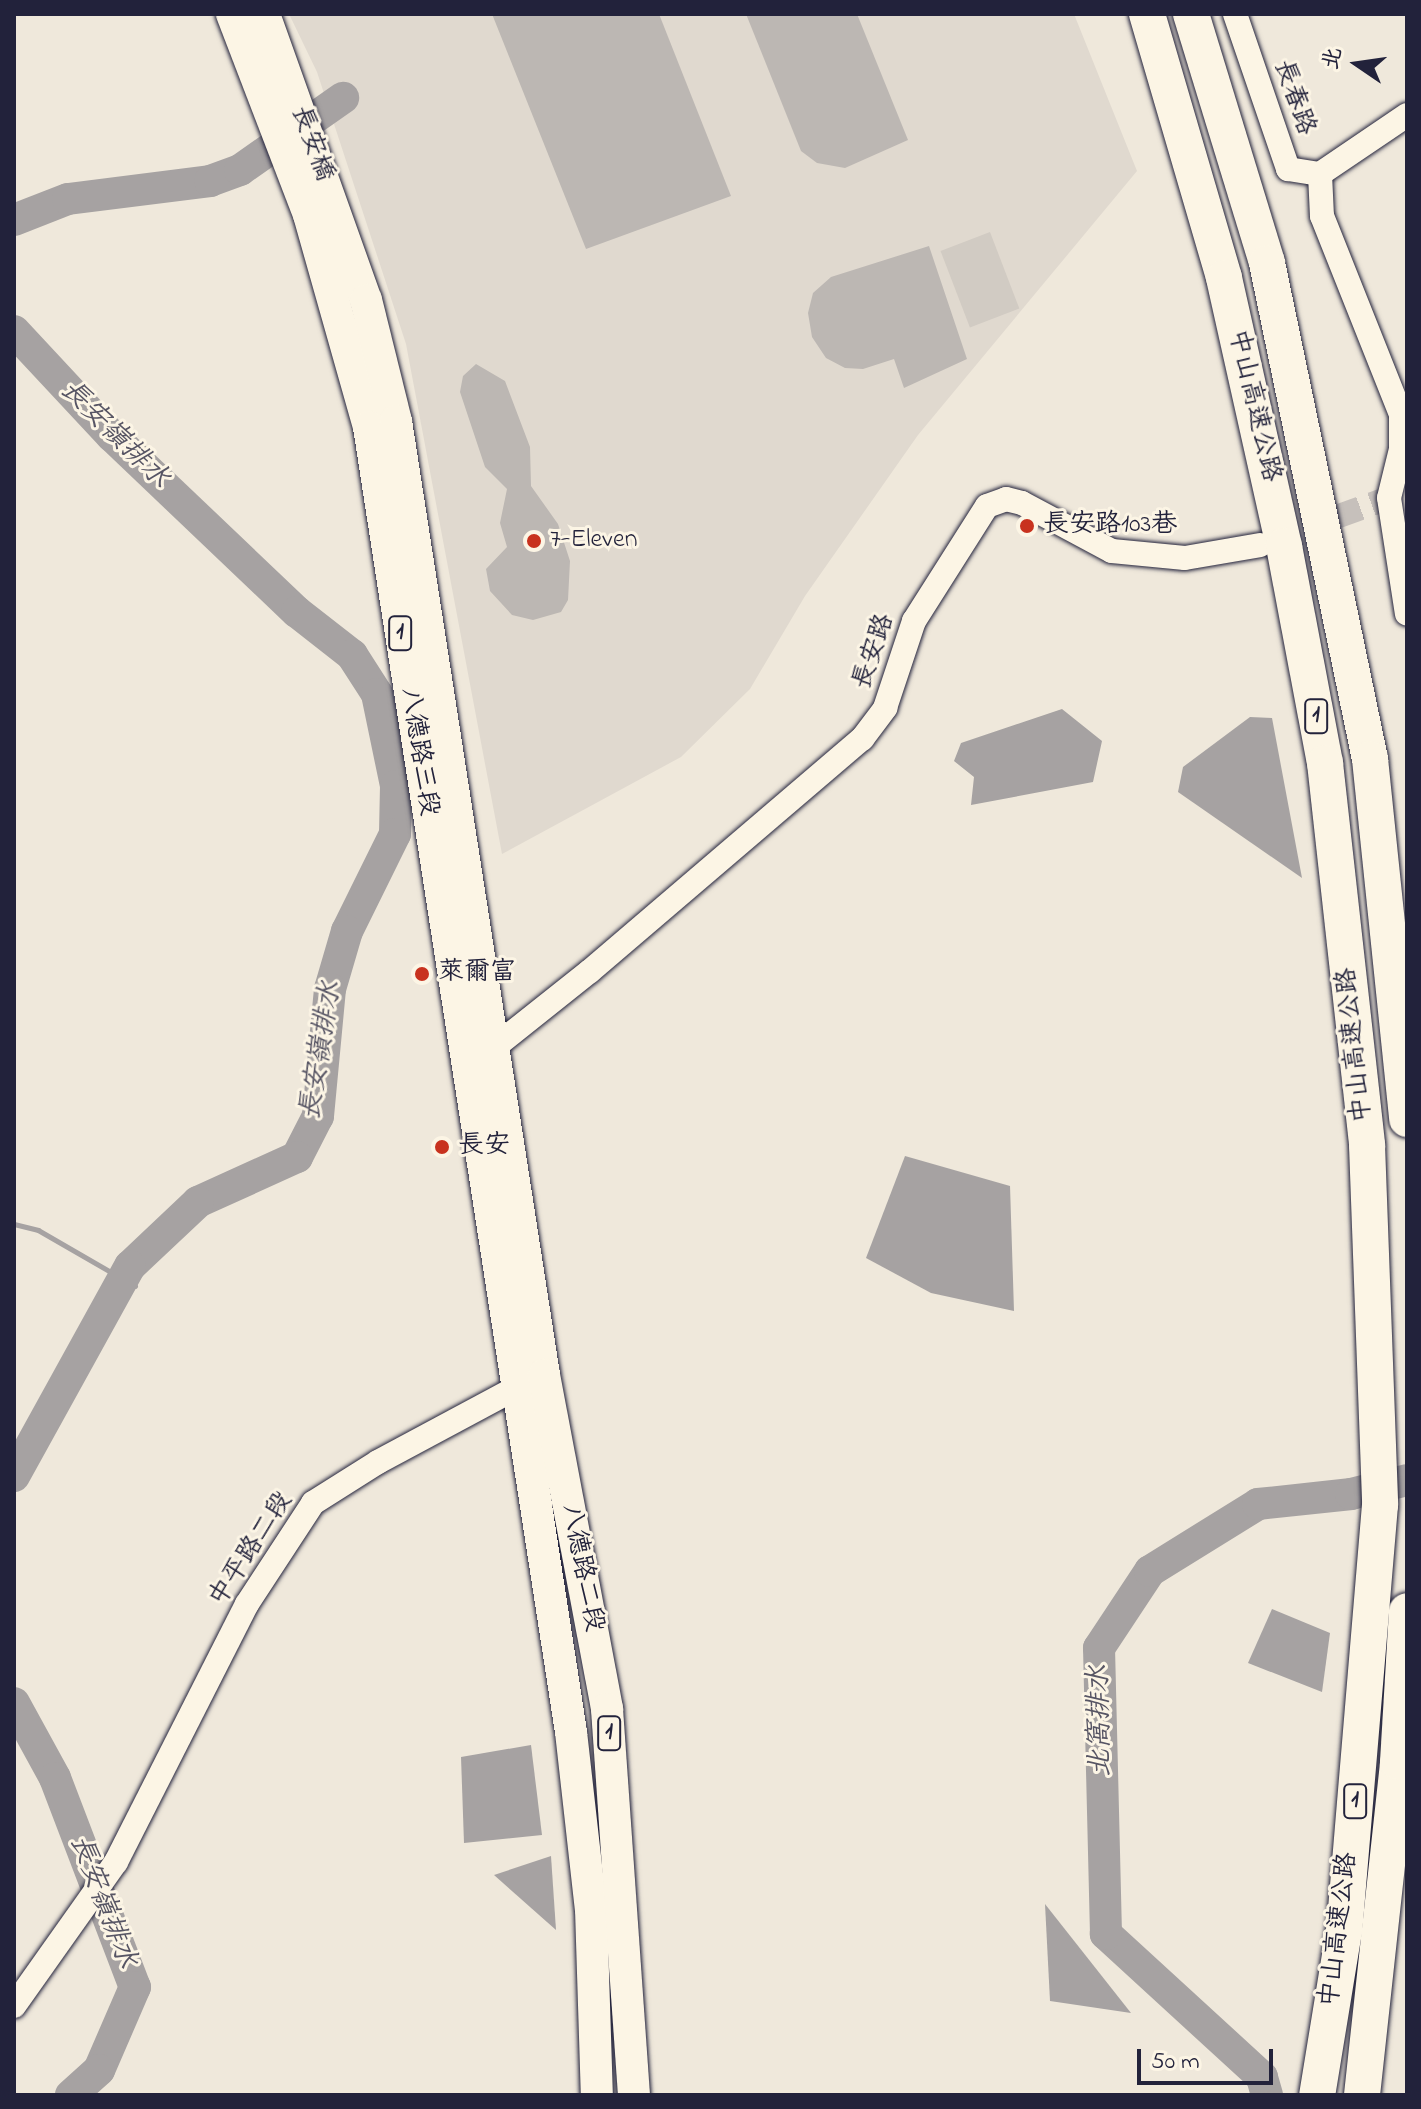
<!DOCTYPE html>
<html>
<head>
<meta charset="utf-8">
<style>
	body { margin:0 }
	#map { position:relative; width:1421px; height:2109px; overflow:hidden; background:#efe8db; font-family:"Indie Flower","LXGW WenKai TC",sans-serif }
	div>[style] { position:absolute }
	.built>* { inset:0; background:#e0d9cf }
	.green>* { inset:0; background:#d1cbc3; transform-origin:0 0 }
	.water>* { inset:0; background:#a6a2a2 }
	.stream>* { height:5px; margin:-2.5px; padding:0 2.5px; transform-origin:2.5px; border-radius:2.5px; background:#a6a2a2 }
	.river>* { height:32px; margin:-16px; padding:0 16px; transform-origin:16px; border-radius:16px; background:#a6a2a2 }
	.building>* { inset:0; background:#bcb7b3 }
	.minor-tunnel>* { height:24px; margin-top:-12px; transform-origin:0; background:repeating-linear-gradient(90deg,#c6c0bb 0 24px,transparent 0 36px) }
	.roads { filter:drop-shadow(0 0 2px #22223b) drop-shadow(0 0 2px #22223b) }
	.minor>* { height:24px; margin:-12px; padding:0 12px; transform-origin:12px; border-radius:12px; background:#fcf5e5 }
	.major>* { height:32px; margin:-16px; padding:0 16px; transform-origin:16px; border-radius:16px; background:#fcf5e5 }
	.highway>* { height:36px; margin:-18px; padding:0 18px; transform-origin:18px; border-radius:18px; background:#fcf5e5 }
	.dots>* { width:22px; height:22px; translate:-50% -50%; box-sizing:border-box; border:4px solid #fcf5e5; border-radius:50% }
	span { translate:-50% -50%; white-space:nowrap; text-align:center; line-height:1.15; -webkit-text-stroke:6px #fcf5e5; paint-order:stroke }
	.shield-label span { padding:2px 6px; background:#fcf5e5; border:2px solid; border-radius:6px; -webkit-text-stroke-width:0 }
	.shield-label { font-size:24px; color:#22223b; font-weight:700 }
	.street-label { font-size:26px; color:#22223b }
	.poi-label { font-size:26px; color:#22223b }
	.left { translate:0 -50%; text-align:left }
	.water-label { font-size:28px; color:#575564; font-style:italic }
	.frame { position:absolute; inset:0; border:16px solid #22223b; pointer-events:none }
	.north { position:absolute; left:1317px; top:24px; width:80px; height:80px; -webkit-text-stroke:6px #fcf5e5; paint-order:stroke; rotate:283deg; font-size:22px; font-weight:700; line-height:32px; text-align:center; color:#22223b }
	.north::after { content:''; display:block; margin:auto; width:28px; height:36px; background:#22223b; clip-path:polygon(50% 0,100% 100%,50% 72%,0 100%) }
	.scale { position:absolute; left:1137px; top:2049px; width:136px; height:36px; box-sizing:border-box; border:4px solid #22223b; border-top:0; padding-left:10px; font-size:24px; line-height:28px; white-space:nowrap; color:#22223b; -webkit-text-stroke:6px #fcf5e5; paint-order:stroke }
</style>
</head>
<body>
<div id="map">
	<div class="built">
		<div style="clip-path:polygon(289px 14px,1074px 14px,1137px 171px,918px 435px,805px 596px,750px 689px,681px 757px,502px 854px,406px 344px,317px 72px)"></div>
	</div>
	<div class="green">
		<div style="left:990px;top:232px;width:82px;height:53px;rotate:69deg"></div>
	</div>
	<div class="water">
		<div style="clip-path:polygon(1062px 709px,1102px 741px,1093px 782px,971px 805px,974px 777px,954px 761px,961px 743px)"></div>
		<div style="clip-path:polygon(1250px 717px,1272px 718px,1302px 878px,1178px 792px,1183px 767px)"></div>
		<div style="clip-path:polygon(905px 1156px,1010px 1186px,1014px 1311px,931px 1293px,866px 1258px)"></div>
		<div style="clip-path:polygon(1272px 1609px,1330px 1633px,1322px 1692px,1248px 1663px)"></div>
		<div style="clip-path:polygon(531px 1745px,542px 1835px,464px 1843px,461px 1757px)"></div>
		<div style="clip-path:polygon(551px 1856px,556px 1930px,494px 1875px)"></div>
		<div style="clip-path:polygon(1045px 1904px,1131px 2013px,1050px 2001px)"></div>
	</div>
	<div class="stream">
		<div style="left:14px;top:1224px;width:25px;rotate:14deg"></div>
		<div style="left:38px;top:1230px;width:112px;rotate:30deg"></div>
	</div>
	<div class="river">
		<div style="left:14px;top:220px;width:58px;rotate:-21.3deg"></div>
		<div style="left:68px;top:199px;width:143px;rotate:-7.2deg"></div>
		<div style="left:210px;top:181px;width:32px;rotate:-20deg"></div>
		<div style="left:240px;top:170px;width:126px;rotate:-35deg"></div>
		<div style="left:14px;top:331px;width:144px;rotate:47deg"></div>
		<div style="left:112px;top:436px;width:255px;rotate:43.6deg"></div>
		<div style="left:297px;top:612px;width:70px;rotate:38deg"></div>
		<div style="left:352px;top:655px;width:46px;rotate:57.3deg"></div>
		<div style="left:377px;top:694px;width:94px;rotate:78.3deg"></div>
		<div style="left:396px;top:786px;width:48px;rotate:91.2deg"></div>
		<div style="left:395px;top:834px;width:108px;rotate:116.3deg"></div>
		<div style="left:347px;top:931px;width:60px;rotate:106.3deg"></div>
		<div style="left:330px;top:989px;width:128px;rotate:95.4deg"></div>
		<div style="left:318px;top:1116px;width:46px;rotate:117.1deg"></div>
		<div style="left:297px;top:1157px;width:109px;rotate:155.6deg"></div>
		<div style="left:198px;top:1202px;width:93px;rotate:136.7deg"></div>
		<div style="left:130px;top:1266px;width:240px;rotate:118.9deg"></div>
		<div style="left:14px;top:1703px;width:85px;rotate:61.3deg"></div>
		<div style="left:55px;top:1778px;width:224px;rotate:69.1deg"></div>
		<div style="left:135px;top:1987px;width:90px;rotate:113.4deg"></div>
		<div style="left:99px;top:2070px;width:38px;rotate:138deg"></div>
		<div style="left:1267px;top:2095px;width:19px;rotate:-106deg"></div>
		<div style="left:1262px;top:2077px;width:212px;rotate:-137.5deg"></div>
		<div style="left:1106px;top:1934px;width:286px;rotate:-91.4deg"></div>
		<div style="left:1099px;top:1648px;width:92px;rotate:-56.5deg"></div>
		<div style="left:1150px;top:1571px;width:127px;rotate:-31.8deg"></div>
		<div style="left:1258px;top:1504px;width:94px;rotate:-6.1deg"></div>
		<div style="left:1351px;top:1494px;width:58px;rotate:-14deg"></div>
	</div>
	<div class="building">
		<div style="clip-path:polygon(492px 14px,659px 14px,731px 196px,586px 249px)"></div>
		<div style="clip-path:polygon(746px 14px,857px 14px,908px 140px,845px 168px,817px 163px,801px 151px)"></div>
		<div style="clip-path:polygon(929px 246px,967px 359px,904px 388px,894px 359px,863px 369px,845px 368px,826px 358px,812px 337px,808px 313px,813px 293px,831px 277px)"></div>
		<div style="clip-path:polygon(476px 364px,505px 381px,530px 447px,531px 486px,558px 524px,570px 561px,568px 600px,561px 612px,533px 620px,512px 615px,490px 591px,486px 569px,507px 547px,500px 523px,507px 489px,485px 467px,460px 392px,463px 376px)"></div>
	</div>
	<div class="minor-tunnel">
		<div style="left:1270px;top:541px;width:127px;rotate:-19.9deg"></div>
	</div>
	<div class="roads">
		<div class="minor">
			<div style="left:1235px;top:14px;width:164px;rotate:71.1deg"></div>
			<div style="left:1288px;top:169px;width:32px;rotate:9deg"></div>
			<div style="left:1407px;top:115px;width:105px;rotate:145.9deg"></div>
			<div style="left:1320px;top:174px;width:42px;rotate:87.3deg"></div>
			<div style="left:1322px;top:216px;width:214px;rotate:68.3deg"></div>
			<div style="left:1401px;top:415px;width:34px;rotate:90deg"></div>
			<div style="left:1401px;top:449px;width:50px;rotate:103.8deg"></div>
			<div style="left:1389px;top:498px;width:117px;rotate:81.2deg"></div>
			<div style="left:479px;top:1052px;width:19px;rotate:-21deg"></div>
			<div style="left:497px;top:1045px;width:119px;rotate:-38.5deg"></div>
			<div style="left:590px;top:971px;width:358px;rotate:-40.5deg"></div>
			<div style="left:862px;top:739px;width:39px;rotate:-53deg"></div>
			<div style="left:885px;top:708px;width:92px;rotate:-71.6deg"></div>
			<div style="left:914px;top:621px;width:136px;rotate:-57.6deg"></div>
			<div style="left:987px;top:506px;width:20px;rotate:-20deg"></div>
			<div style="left:1006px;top:499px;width:16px;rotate:14deg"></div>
			<div style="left:1022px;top:503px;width:102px;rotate:28.1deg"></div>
			<div style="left:1112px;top:551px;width:73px;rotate:5.5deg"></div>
			<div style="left:1185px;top:558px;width:76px;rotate:-9.8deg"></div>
			<div style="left:14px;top:2006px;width:176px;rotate:-54.7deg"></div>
			<div style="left:116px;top:1862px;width:289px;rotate:-63.1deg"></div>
			<div style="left:247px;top:1604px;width:121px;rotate:-56.8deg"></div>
			<div style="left:313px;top:1503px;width:77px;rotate:-32.2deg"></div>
			<div style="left:378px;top:1462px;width:174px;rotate:-28.2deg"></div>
		</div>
		<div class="major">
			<div style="left:232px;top:14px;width:215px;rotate:69deg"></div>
			<div style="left:309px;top:215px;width:220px;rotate:74.2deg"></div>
			<div style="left:369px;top:427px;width:1321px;rotate:81.2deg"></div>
			<div style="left:571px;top:1732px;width:178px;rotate:83.6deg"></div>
			<div style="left:591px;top:1909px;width:186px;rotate:88.2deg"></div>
			<div style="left:264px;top:14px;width:304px;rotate:70.4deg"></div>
			<div style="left:366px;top:300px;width:125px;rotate:76.1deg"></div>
			<div style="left:396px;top:421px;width:965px;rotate:81.18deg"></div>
			<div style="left:544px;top:1375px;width:340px;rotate:79.3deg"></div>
			<div style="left:607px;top:1709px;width:387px;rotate:86deg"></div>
		</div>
		<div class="highway">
			<div style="left:1147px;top:14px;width:275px;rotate:73.7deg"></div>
			<div style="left:1224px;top:278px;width:275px;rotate:77.4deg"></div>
			<div style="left:1284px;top:546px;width:221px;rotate:79.3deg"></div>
			<div style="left:1325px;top:763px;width:384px;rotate:83.7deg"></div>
			<div style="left:1367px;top:1145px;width:360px;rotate:87.9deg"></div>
			<div style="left:1380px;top:1505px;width:428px;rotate:94.8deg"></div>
			<div style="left:1344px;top:1931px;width:166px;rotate:99.3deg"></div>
			<div style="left:1191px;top:14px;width:260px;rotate:73deg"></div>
			<div style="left:1267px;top:263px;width:507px;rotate:78.27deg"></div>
			<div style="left:1370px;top:759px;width:362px;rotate:84.1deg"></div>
			<div style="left:1362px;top:2095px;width:335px;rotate:-83.8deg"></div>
			<div style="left:1398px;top:1762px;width:151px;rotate:-86.6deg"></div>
		</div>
	</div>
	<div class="dots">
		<div style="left:1027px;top:526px;background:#c8321e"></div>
		<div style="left:534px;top:541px;background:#c8321e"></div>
		<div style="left:422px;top:974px;background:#c8321e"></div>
		<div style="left:442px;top:1147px;background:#c8321e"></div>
	</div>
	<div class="shield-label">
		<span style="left:400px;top:633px">1</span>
		<span style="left:1316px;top:716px">1</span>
		<span style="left:609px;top:1733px">1</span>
		<span style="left:1355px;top:1801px">1</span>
	</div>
	<div class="street-label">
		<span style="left:1293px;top:98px;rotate:71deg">長春路</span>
		<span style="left:311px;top:144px;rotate:70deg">長安橋</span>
		<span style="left:1253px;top:406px;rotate:77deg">中山高速公路</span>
		<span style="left:875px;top:652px;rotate:-71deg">長安路</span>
		<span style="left:418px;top:752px;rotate:81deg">八德路三段</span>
		<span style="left:1356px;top:1045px;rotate:-96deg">中山高速公路</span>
		<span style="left:252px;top:1550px;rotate:-57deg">中平路二段</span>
		<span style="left:581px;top:1568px;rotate:79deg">八德路二段</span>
		<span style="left:1340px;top:1930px;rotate:-83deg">中山高速公路</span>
	</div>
	<div class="poi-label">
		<span class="left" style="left:1043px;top:526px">長安路103巷</span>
		<span class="left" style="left:550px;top:541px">7-Eleven</span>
		<span class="left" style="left:438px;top:974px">萊爾富</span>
		<span class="left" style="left:458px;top:1147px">長安</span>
	</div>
	<div class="water-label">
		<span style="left:114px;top:435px;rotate:45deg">長安嶺排水</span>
		<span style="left:322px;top:1051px;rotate:-81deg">長安嶺排水</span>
		<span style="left:1101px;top:1721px;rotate:-91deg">北窩排水</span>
		<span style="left:102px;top:1902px;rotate:69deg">長安嶺排水</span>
	</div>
	<div class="frame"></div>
	<div class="north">北</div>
	<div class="scale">50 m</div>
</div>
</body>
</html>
